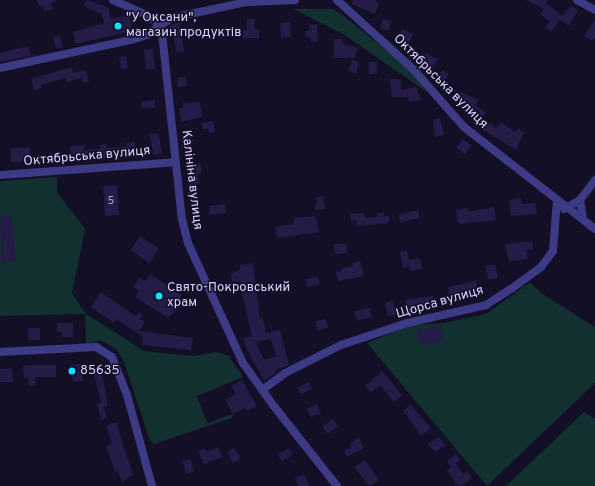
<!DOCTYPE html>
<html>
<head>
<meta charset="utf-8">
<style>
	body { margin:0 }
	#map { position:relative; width:595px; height:486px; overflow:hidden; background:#130f26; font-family:Overpass,sans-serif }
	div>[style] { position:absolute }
	.green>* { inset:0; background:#12302f }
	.building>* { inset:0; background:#241b47; transform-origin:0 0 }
	.minor>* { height:8px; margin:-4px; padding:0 4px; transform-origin:4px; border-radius:4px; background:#3d3a85 }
	.dots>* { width:11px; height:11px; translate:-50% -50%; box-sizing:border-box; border:2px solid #130f26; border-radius:50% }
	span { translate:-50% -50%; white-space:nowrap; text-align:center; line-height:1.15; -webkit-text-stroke:3px #130f26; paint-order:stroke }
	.number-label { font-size:11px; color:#aca6d1 }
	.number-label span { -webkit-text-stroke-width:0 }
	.poi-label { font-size:13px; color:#d9d4ff }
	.left { translate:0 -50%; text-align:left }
	.street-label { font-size:13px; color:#d9d4ff }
</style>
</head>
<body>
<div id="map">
	<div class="green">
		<div style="clip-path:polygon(293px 9px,331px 9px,340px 13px,412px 71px,427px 92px,343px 34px)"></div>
		<div style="clip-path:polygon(57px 177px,57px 192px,85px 229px,72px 293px,85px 313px,144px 351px,193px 356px,217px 352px,229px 356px,243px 377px,197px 396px,207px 423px,233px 414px,232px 418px,154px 444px,150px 441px,124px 362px,117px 350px,101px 340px,86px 344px,85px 314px,0 316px,0 181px)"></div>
		<div style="clip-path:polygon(530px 282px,541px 293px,595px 327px,595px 383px,487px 486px,367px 343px,411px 325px,443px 323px,486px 314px)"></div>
		<div style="clip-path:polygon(584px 412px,595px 419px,595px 486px,506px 486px)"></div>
	</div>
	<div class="building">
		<div style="clip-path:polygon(37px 0,56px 0,56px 2px,51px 3px,53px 9px,44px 11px,43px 5px,39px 7px)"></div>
		<div style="clip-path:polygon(86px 0,109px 8px,110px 19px,129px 15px,133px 31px,76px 44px,73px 32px,104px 23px,102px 14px,83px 6px)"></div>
		<div style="clip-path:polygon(353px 0,376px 0,376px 2px,379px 4px,375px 14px,352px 4px)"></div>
		<div style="clip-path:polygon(526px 0,548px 0,546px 3px,562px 16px,571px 6px,578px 10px,569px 26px,560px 20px,551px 32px,545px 27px,550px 22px,540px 14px,544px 9px)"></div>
		<div style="clip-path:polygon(247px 19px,255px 19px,255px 30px,259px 30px,259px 38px,243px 38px,243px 30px,247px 30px)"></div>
		<div style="left:383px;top:19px;width:9px;height:10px;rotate:18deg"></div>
		<div style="clip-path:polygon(595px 19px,595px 37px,592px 41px,584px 36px)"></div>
		<div style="clip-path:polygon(179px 22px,184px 51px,176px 52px,173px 33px,169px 34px,169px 26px)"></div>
		<div style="left:290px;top:22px;width:15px;height:10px;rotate:86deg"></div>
		<div style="clip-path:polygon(317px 24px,318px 41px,311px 42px,310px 37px,306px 37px,305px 31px,310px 31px,309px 25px)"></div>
		<div style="clip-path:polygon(402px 29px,413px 34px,408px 47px,400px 44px,402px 38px,399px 37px)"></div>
		<div style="left:60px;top:36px;width:12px;height:7px;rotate:76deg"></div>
		<div style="clip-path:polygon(334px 39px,343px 39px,343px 44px,358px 48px,355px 58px,334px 58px)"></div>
		<div style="clip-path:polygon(29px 46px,31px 56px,0 62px,0 53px)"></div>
		<div style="left:153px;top:49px;width:20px;height:9px;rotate:84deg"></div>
		<div style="left:426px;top:53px;width:13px;height:10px;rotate:29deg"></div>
		<div style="left:126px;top:56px;width:12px;height:7px;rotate:81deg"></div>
		<div style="clip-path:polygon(352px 60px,359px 62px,356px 74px,348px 71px)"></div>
		<div style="left:369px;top:62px;width:8px;height:12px"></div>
		<div style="clip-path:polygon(72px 67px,73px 73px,86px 70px,89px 81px,83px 83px,82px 78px,67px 82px,66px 78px,41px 85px,42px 88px,34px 90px,31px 79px)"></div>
		<div style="left:442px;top:70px;width:8px;height:11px;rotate:30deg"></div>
		<div style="left:186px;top:77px;width:9px;height:9px;rotate:84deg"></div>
		<div style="clip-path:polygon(390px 79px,401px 79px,401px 90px,416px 87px,421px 100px,409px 102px,408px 97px,392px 97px)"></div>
		<div style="clip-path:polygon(461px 92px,479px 100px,475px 105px,486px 113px,482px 118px,497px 128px,501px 122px,515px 132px,518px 128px,524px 133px,516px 150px,480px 128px,482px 125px,473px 119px,474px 117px,455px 102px)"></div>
		<div style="left:155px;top:100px;width:7px;height:14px;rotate:82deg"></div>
		<div style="clip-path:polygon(200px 102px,202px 117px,181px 122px,179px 108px,183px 108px,183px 103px)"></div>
		<div style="clip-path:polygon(440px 118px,444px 135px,435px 137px,433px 120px)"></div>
		<div style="clip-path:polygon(213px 121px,215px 132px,209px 133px,208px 129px,203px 129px,202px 123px)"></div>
		<div style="left:159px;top:133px;width:21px;height:9px;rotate:82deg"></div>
		<div style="clip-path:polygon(193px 137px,192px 152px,184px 153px,183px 138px)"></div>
		<div style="left:463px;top:139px;width:11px;height:11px;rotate:38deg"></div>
		<div style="clip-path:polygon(135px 142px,136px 157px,96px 158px,95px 155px,77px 156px,77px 154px,71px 154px,70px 146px,84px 145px,84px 150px,100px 149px,100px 145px,106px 144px,107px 148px,127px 147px,126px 143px)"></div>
		<div style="left:30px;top:147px;width:14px;height:20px;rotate:86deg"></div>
		<div style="clip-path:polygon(200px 163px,202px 173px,197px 174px,199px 184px,194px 185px,196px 201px,189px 201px,187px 167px)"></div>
		<div style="left:117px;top:185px;width:30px;height:14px;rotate:86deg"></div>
		<div style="clip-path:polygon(324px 196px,325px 209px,315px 210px,317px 197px)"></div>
		<div style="clip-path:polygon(521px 198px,522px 204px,535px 203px,537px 214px,511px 216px,509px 200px)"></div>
		<div style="left:225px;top:204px;width:9px;height:16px;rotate:84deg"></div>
		<div style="clip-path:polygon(494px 207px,496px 220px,460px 224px,457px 220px,456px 210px,468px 208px,468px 212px)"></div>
		<div style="left:418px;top:210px;width:8px;height:20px;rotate:76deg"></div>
		<div style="clip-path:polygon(384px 212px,384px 216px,389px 216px,389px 223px,357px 226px,356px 220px,351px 221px,350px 214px,364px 213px,365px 218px,377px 217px,377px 213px)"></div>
		<div style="clip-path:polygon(11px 216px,16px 261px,2px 263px,0 217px)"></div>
		<div style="clip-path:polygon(316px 216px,319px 232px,277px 238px,275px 227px,293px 224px,294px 218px)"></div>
		<div style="left:140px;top:236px;width:23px;height:17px;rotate:34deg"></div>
		<div style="clip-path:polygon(532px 241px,534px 249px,526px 250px,528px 259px,509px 262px,505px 244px)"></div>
		<div style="left:346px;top:243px;width:10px;height:12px;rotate:84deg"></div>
		<div style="clip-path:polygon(407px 251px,409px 260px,420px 258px,422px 269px,410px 271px,410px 266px,403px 268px,400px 252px)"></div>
		<div style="clip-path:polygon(360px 261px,364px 276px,338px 281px,336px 272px,341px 271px,341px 268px,353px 266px,352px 263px)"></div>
		<div style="clip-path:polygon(evenodd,253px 263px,260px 318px,263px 318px,266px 333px,280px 330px,289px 365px,275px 370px,276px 373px,264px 381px,245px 346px,244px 338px,252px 336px,239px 281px,232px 282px,231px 274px,240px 270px,240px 265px,253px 263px,271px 339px,276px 356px,264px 360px,256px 342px,271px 339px)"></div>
		<div style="left:495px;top:264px;width:14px;height:10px;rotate:78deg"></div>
		<div style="clip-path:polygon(150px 274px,182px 295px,178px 302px,178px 309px,168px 318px,135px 297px,139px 291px,133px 287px,140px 277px,146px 281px)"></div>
		<div style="left:318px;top:276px;width:8px;height:13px;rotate:76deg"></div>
		<div style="left:476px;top:281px;width:14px;height:29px;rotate:78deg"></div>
		<div style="clip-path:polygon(101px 292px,136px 316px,138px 312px,143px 315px,140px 319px,145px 322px,139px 331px,193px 338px,191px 350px,142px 345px,143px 337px,116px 319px,114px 323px,91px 307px)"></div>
		<div style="clip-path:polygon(433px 296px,435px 305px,407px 311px,405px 300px)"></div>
		<div style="left:393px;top:301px;width:14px;height:8px;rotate:78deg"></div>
		<div style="left:370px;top:308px;width:10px;height:16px;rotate:79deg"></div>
		<div style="left:326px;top:319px;width:9px;height:11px;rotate:77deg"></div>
		<div style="clip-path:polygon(57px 323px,73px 323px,73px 337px,62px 337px,62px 332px,57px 332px)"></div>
		<div style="left:441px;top:326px;width:15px;height:25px;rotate:79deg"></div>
		<div style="left:28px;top:328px;width:12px;height:12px"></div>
		<div style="clip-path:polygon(81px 364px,83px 381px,74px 382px,69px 365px)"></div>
		<div style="clip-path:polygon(33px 365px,56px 365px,56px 377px,35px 377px,36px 385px,29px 386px,28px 377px,24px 378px,23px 366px)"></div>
		<div style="clip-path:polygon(101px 367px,108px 406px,104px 407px,107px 418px,101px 420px,97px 404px,101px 403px,93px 369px)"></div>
		<div style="clip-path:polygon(12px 368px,13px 382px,0 382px,0 369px)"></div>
		<div style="clip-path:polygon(382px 371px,402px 395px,394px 402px,380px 385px,371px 392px,365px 386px)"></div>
		<div style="clip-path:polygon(242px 380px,257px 406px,247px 411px,245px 408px,233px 414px,225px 400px,236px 394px,231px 386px)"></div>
		<div style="clip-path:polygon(309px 382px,312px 389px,301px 394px,297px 388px)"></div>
		<div style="left:317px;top:404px;width:10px;height:11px;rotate:66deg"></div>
		<div style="clip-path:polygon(411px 405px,431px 428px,421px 436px,403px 410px)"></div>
		<div style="left:333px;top:419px;width:9px;height:13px;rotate:54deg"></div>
		<div style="clip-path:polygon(116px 422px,133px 475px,122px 482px,118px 470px,115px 472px,106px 446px,112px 444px,106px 426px)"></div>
		<div style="clip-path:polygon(439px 437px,445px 445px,435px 452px,428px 444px)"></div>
		<div style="clip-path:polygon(359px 438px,364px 448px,347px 457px,344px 451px,351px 447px,349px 444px)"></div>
		<div style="clip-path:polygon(218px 447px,222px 457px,204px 464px,198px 451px,205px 448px,207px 452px)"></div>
		<div style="clip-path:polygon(234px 448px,241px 458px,233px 463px,227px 452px)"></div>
		<div style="left:289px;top:448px;width:8px;height:13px;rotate:60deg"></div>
		<div style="clip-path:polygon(456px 454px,460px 460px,456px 463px,463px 474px,467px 471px,472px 478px,462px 486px,458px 486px,447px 471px,451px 467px,447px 461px)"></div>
		<div style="left:190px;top:459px;width:13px;height:8px;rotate:72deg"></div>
		<div style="clip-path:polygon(365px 460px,379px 480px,369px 486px,354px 467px)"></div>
		<div style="clip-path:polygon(304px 474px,310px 486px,299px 486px,295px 478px)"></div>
	</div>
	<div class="minor">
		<div style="left:113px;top:0;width:36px;rotate:24deg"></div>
		<div style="left:146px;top:15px;width:11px;rotate:34deg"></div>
		<div style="left:155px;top:21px;width:14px;rotate:60deg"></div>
		<div style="left:162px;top:33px;width:187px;rotate:83.9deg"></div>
		<div style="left:182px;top:219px;width:25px;rotate:76deg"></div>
		<div style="left:188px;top:243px;width:132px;rotate:65.4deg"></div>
		<div style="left:243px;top:363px;width:52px;rotate:54.5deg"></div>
		<div style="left:273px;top:405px;width:103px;rotate:51.7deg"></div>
		<div style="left:337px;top:0;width:103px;rotate:42.2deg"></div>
		<div style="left:413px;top:69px;width:77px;rotate:48.7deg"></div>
		<div style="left:464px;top:127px;width:166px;rotate:37.9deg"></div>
		<div style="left:577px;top:0;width:21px;rotate:29deg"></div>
		<div style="left:0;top:68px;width:134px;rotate:-12.1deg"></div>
		<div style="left:131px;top:40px;width:17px;rotate:-17deg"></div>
		<div style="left:147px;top:35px;width:29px;rotate:-35deg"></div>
		<div style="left:171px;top:18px;width:78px;rotate:-11.9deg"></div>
		<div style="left:247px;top:2px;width:48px;rotate:-2.4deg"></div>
		<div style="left:0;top:175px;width:175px;rotate:-4.2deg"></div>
		<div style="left:580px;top:200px;width:19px;rotate:81deg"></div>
		<div style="left:564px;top:209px;width:18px;rotate:-29deg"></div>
		<div style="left:580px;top:200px;width:25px;rotate:-53deg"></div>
		<div style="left:0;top:352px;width:96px;rotate:-3deg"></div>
		<div style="left:96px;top:347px;width:19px;rotate:32deg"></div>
		<div style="left:112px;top:357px;width:41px;rotate:68.5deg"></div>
		<div style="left:127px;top:395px;width:94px;rotate:74.6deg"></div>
		<div style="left:262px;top:390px;width:29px;rotate:-36deg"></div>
		<div style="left:285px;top:373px;width:63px;rotate:-26.6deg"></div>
		<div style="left:341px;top:345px;width:70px;rotate:-18.4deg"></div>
		<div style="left:407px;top:323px;width:81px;rotate:-12.8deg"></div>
		<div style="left:486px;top:305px;width:30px;rotate:-33deg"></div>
		<div style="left:511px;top:289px;width:37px;rotate:-36deg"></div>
		<div style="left:541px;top:267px;width:20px;rotate:-53deg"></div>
		<div style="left:553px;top:251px;width:51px;rotate:-85.5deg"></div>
	</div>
	<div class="dots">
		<div style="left:118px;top:26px;background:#00e5ff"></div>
		<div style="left:159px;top:296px;background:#00e5ff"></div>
		<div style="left:72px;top:371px;background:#00e5ff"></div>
	</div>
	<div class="number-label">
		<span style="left:111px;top:201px">5</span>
	</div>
	<div class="poi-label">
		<span class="left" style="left:126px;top:26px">"У Оксани",<br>магазин продуктів</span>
		<span class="left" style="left:167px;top:296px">Свято-Покровський<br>храм</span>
		<span class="left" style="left:80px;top:371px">85635</span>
	</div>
	<div class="street-label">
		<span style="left:440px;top:82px;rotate:45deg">Октябрьська вулиця</span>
		<span style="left:87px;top:157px;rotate:-5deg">Октябрьська вулиця</span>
		<span style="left:191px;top:180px;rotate:83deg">Калініна вулиця</span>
		<span style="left:440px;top:303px;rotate:-16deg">Щорса вулиця</span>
	</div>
</div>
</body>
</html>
